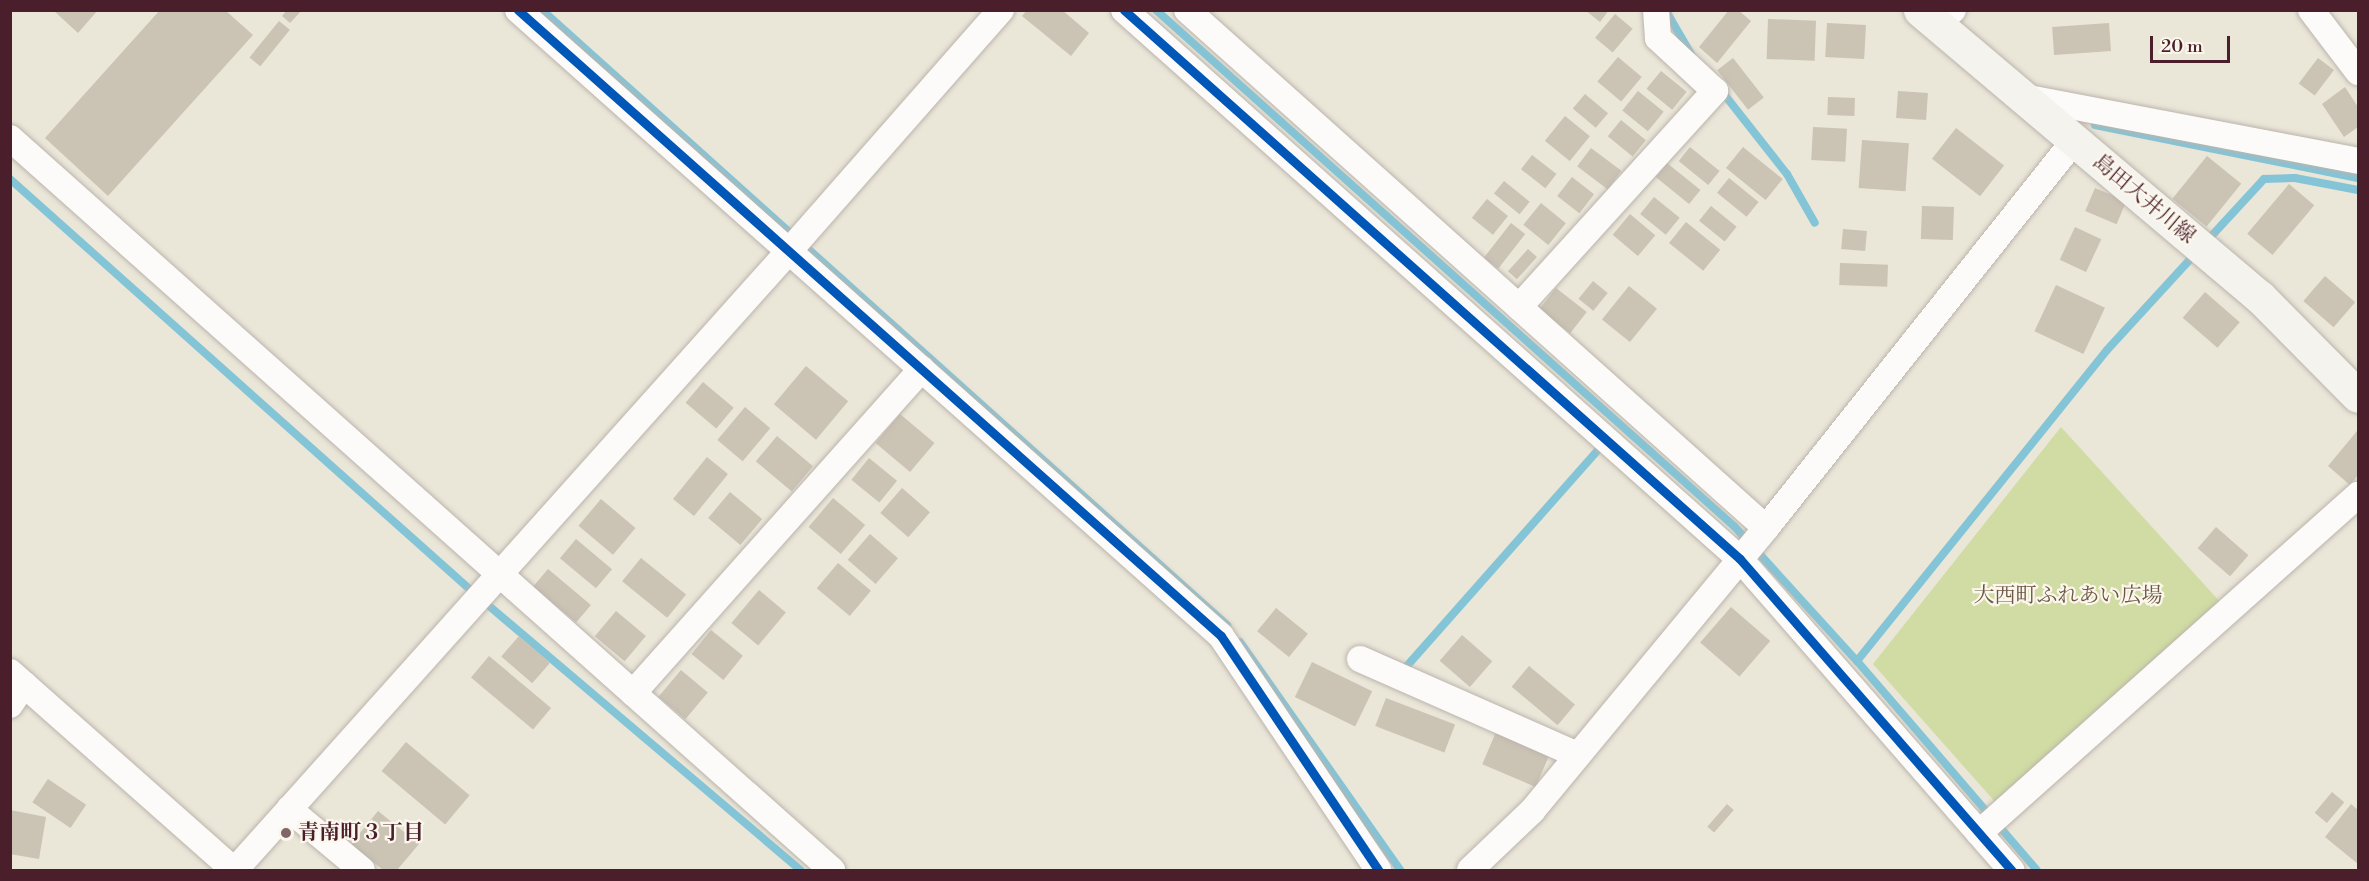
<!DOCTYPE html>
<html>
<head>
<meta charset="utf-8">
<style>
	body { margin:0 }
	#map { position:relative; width:2369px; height:881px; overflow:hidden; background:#eae6d8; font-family:"Libre Bodoni","Noto Serif JP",serif }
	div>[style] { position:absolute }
	.green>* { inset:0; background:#d0dca3 }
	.stream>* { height:8px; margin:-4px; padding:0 4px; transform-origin:4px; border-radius:4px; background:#84c4d7 }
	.building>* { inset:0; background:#cbc3b4; transform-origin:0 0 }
	.roads { filter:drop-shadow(0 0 2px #bbb4ac) drop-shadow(0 0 2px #bbb4ac) }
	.minor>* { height:26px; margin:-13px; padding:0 13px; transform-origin:13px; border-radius:13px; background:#fcfbf9 }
	.secondary>* { height:33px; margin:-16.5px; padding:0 16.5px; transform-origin:16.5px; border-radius:16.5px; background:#f5f3ee }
	.cycleway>* { height:9px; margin:-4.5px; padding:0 4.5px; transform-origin:4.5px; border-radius:4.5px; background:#0057b8 }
	.dots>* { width:16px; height:16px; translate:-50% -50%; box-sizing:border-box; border:3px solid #fbf7ec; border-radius:50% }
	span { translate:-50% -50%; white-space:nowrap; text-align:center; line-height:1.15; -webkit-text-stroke:4.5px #fbf7ec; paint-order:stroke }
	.street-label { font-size:21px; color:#4a1f2b }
	.park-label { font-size:21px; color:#6c5542 }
	.poi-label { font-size:21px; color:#4a1f2b; font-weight:700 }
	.left { translate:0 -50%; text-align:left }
	.frame { position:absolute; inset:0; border:12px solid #4a1f2b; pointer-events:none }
	.scale { position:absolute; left:2150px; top:36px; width:80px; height:27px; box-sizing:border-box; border:3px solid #4a1f2b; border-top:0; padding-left:8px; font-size:18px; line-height:21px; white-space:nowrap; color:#4a1f2b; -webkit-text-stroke:4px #fbf7ec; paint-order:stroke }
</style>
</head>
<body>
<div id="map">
	<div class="green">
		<div style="clip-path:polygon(2061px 427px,2222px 604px,1997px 804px,1873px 664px)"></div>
	</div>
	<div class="stream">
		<div style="left:542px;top:10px;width:921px;rotate:41.92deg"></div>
		<div style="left:1156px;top:10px;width:775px;rotate:41.76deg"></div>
		<div style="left:1734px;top:526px;width:183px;rotate:47.7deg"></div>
		<div style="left:1857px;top:661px;width:399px;rotate:-51.2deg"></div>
		<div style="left:2107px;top:350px;width:132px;rotate:-47.5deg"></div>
		<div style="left:1666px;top:11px;width:50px;rotate:59.8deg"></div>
		<div style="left:1720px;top:89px;width:108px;rotate:51.8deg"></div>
		<div style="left:1787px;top:174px;width:56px;rotate:60.3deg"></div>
		<div style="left:2095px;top:125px;width:268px;rotate:11.4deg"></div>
		<div style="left:10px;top:179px;width:623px;rotate:41.75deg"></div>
		<div style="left:475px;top:594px;width:427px;rotate:40.3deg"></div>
		<div style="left:2205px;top:243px;width:87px;rotate:-47.3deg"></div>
		<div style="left:2264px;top:179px;width:31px;rotate:-2deg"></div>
		<div style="left:2295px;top:178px;width:64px;rotate:10.8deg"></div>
		<div style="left:1240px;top:642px;width:279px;rotate:54.9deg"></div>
		<div style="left:1857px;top:661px;width:276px;rotate:49.3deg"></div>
		<div style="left:1406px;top:667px;width:290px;rotate:-48.5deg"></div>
	</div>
	<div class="building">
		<div style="clip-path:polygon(53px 10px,98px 10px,78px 33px)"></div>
		<div style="clip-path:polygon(160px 10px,225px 10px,253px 35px,108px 196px,45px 138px)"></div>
		<div style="clip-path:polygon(287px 10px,302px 10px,290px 23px,282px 16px)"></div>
		<div style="clip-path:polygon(1027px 10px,1062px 10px,1089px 33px,1071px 56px,1022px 16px)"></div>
		<div style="clip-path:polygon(1585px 10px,1609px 10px,1600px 22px)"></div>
		<div style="clip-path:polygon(1729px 10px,1738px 10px,1751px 21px,1717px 63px,1699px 47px)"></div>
		<div style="left:1615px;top:14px;width:23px;height:31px;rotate:40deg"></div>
		<div style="left:1768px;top:19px;width:48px;height:40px;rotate:2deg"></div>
		<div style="left:279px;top:21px;width:14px;height:47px;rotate:39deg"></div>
		<div style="left:1827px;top:23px;width:39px;height:34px;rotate:3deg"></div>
		<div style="left:2109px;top:23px;width:28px;height:57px;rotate:86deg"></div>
		<div style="left:1618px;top:57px;width:31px;height:32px;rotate:40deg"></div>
		<div style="left:1733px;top:58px;width:50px;height:20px;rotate:52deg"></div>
		<div style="left:2318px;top:58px;width:20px;height:32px;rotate:37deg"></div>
		<div style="left:1661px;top:71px;width:33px;height:23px;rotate:39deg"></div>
		<div style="clip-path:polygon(2345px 87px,2358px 107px,2358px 127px,2344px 137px,2322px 104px)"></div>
		<div style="left:1638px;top:91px;width:33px;height:25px;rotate:39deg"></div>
		<div style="left:1898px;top:91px;width:30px;height:27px;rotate:4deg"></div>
		<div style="left:1585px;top:94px;width:30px;height:19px;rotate:40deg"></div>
		<div style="left:1828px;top:97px;width:27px;height:18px;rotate:2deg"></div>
		<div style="left:1565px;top:116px;width:32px;height:32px;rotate:39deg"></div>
		<div style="left:1621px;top:120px;width:32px;height:21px;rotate:39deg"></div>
		<div style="left:1813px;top:127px;width:34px;height:33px;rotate:3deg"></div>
		<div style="left:1956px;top:128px;width:61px;height:39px;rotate:38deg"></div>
		<div style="left:1862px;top:140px;width:47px;height:48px;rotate:4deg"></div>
		<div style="left:1690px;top:147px;width:38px;height:18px;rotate:39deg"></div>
		<div style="left:1743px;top:147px;width:51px;height:27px;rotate:39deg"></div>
		<div style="left:1591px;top:148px;width:38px;height:23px;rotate:37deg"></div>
		<div style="left:1532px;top:155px;width:31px;height:18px;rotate:38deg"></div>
		<div style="left:2207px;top:156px;width:44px;height:55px;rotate:39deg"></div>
		<div style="left:1667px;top:163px;width:43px;height:18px;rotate:39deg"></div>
		<div style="left:1572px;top:177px;width:28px;height:24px;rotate:38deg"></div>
		<div style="left:1729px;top:178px;width:38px;height:19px;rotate:39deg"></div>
		<div style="left:1504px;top:181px;width:33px;height:16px;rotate:39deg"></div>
		<div style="left:2289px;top:184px;width:33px;height:65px;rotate:40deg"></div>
		<div style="left:2095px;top:188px;width:34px;height:25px;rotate:23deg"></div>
		<div style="left:1654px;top:197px;width:33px;height:22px;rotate:39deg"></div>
		<div style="left:1487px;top:199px;width:27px;height:24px;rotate:39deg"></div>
		<div style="left:1541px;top:203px;width:32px;height:28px;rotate:39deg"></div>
		<div style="left:1711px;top:206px;width:33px;height:19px;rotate:39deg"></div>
		<div style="left:1922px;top:206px;width:32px;height:33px;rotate:2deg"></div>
		<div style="left:1630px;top:214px;width:33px;height:27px;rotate:40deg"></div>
		<div style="left:1686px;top:222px;width:44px;height:27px;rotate:39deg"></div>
		<div style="left:1511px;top:223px;width:18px;height:44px;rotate:38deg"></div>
		<div style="left:2075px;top:227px;width:29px;height:36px;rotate:25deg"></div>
		<div style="left:1843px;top:229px;width:24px;height:20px;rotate:5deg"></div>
		<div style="left:1528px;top:249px;width:12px;height:30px;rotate:42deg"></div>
		<div style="left:1840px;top:263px;width:48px;height:22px;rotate:2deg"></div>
		<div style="left:2325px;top:276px;width:40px;height:33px;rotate:41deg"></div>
		<div style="left:1593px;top:281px;width:19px;height:23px;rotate:39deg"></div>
		<div style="left:2056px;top:285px;width:54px;height:51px;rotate:25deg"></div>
		<div style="left:1629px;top:286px;width:36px;height:43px;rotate:39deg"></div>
		<div style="left:1556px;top:288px;width:39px;height:27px;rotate:38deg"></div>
		<div style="left:2205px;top:292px;width:46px;height:34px;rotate:41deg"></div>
		<div style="left:806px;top:366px;width:55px;height:50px;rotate:40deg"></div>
		<div style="left:703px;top:382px;width:40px;height:27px;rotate:40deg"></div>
		<div style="left:745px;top:407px;width:33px;height:43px;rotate:40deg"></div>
		<div style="left:900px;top:414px;width:45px;height:38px;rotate:40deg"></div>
		<div style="clip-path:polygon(2357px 431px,2358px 475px,2350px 485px,2328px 466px)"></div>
		<div style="left:777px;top:436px;width:47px;height:33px;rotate:40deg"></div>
		<div style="left:707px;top:457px;width:27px;height:54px;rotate:39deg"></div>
		<div style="left:869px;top:458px;width:36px;height:28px;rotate:39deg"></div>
		<div style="left:902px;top:488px;width:37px;height:33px;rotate:41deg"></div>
		<div style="left:730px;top:492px;width:42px;height:34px;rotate:40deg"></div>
		<div style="left:833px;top:498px;width:42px;height:38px;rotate:40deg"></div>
		<div style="left:601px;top:499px;width:45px;height:35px;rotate:40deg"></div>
		<div style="left:2216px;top:527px;width:43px;height:28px;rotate:41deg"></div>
		<div style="left:870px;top:534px;width:37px;height:34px;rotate:41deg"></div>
		<div style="left:576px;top:539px;width:47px;height:25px;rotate:40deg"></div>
		<div style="left:641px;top:558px;width:58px;height:30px;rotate:39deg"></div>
		<div style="left:838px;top:563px;width:43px;height:33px;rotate:40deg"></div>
		<div style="left:548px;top:569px;width:56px;height:23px;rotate:40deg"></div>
		<div style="left:759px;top:590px;width:35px;height:43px;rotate:40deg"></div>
		<div style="left:1731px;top:607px;width:52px;height:47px;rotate:41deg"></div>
		<div style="left:1276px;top:608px;width:41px;height:30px;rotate:39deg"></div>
		<div style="left:616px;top:611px;width:39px;height:33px;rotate:40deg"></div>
		<div style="left:711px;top:630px;width:41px;height:31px;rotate:39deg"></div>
		<div style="left:1462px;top:635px;width:40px;height:34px;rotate:41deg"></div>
		<div style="left:519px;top:636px;width:41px;height:27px;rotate:41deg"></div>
		<div style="left:489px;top:656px;width:81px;height:28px;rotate:40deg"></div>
		<div style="left:1312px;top:662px;width:67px;height:39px;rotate:26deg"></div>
		<div style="left:1529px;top:666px;width:60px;height:27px;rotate:40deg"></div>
		<div style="left:681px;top:670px;width:35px;height:35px;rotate:40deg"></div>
		<div style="left:1386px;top:698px;width:74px;height:30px;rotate:21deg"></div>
		<div style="left:1496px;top:732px;width:58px;height:35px;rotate:23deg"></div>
		<div style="left:406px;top:742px;width:83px;height:38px;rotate:40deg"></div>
		<div style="left:48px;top:779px;width:46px;height:28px;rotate:34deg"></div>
		<div style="left:2332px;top:792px;width:16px;height:27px;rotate:40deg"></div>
		<div style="left:1727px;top:804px;width:9px;height:30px;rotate:41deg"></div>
		<div style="clip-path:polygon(2351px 804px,2358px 810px,2358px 864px,2325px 837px)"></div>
		<div style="clip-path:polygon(10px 810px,46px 817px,39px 859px,10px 854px)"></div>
		<div style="clip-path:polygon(378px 811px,419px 844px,397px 870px,383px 870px,351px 844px)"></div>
	</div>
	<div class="roads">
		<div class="minor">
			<div style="left:518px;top:10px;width:941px;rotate:41.68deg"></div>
			<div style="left:1221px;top:636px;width:282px;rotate:56.1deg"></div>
			<div style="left:1124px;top:10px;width:825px;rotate:41.71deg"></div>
			<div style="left:1740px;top:559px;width:413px;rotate:48.9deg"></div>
			<div style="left:1187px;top:10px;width:777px;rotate:41.82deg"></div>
			<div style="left:2311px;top:10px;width:78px;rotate:52.8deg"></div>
			<div style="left:1935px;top:23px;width:22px;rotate:-36deg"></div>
			<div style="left:2023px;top:97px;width:341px;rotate:10.8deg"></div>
			<div style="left:10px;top:138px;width:1101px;rotate:41.69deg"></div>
			<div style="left:1519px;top:307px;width:292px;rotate:-47.8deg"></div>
			<div style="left:1715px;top:91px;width:78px;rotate:-137.1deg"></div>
			<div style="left:1658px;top:38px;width:28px;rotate:-94deg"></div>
			<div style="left:1360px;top:659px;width:238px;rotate:23.8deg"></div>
			<div style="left:10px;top:672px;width:299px;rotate:41.5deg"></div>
			<div style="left:633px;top:693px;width:434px;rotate:-48.3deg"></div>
			<div style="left:10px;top:705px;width:25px;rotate:-56deg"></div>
			<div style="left:289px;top:809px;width:95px;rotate:39.9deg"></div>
			<div style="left:1979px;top:833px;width:508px;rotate:-41.73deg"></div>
			<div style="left:235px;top:870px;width:832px;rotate:-48.17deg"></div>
			<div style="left:790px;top:250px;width:320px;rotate:-48.7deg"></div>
			<div style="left:1470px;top:870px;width:86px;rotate:-43.6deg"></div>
			<div style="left:1532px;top:811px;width:367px;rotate:-50.4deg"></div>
			<div style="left:1766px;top:528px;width:495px;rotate:-51.5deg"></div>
		</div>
		<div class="secondary">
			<div style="left:1920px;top:10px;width:445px;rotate:40.2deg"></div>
			<div style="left:2260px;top:297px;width:139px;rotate:45.3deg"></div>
		</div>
	</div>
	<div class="cycleway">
		<div style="left:518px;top:10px;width:941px;rotate:41.68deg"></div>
		<div style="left:1221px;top:636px;width:282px;rotate:56.1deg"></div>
		<div style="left:1124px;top:10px;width:825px;rotate:41.71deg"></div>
		<div style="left:1740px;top:559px;width:413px;rotate:48.9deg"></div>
	</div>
	<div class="dots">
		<div style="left:286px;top:833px;background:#826568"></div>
	</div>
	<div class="street-label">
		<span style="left:2144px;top:199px;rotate:40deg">島田大井川線</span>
	</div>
	<div class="park-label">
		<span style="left:2068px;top:596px">大西町ふれあい広場</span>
	</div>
	<div class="poi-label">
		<span class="left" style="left:298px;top:833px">青南町３丁目</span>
	</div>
	<div class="frame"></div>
	<div class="scale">20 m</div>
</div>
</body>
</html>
